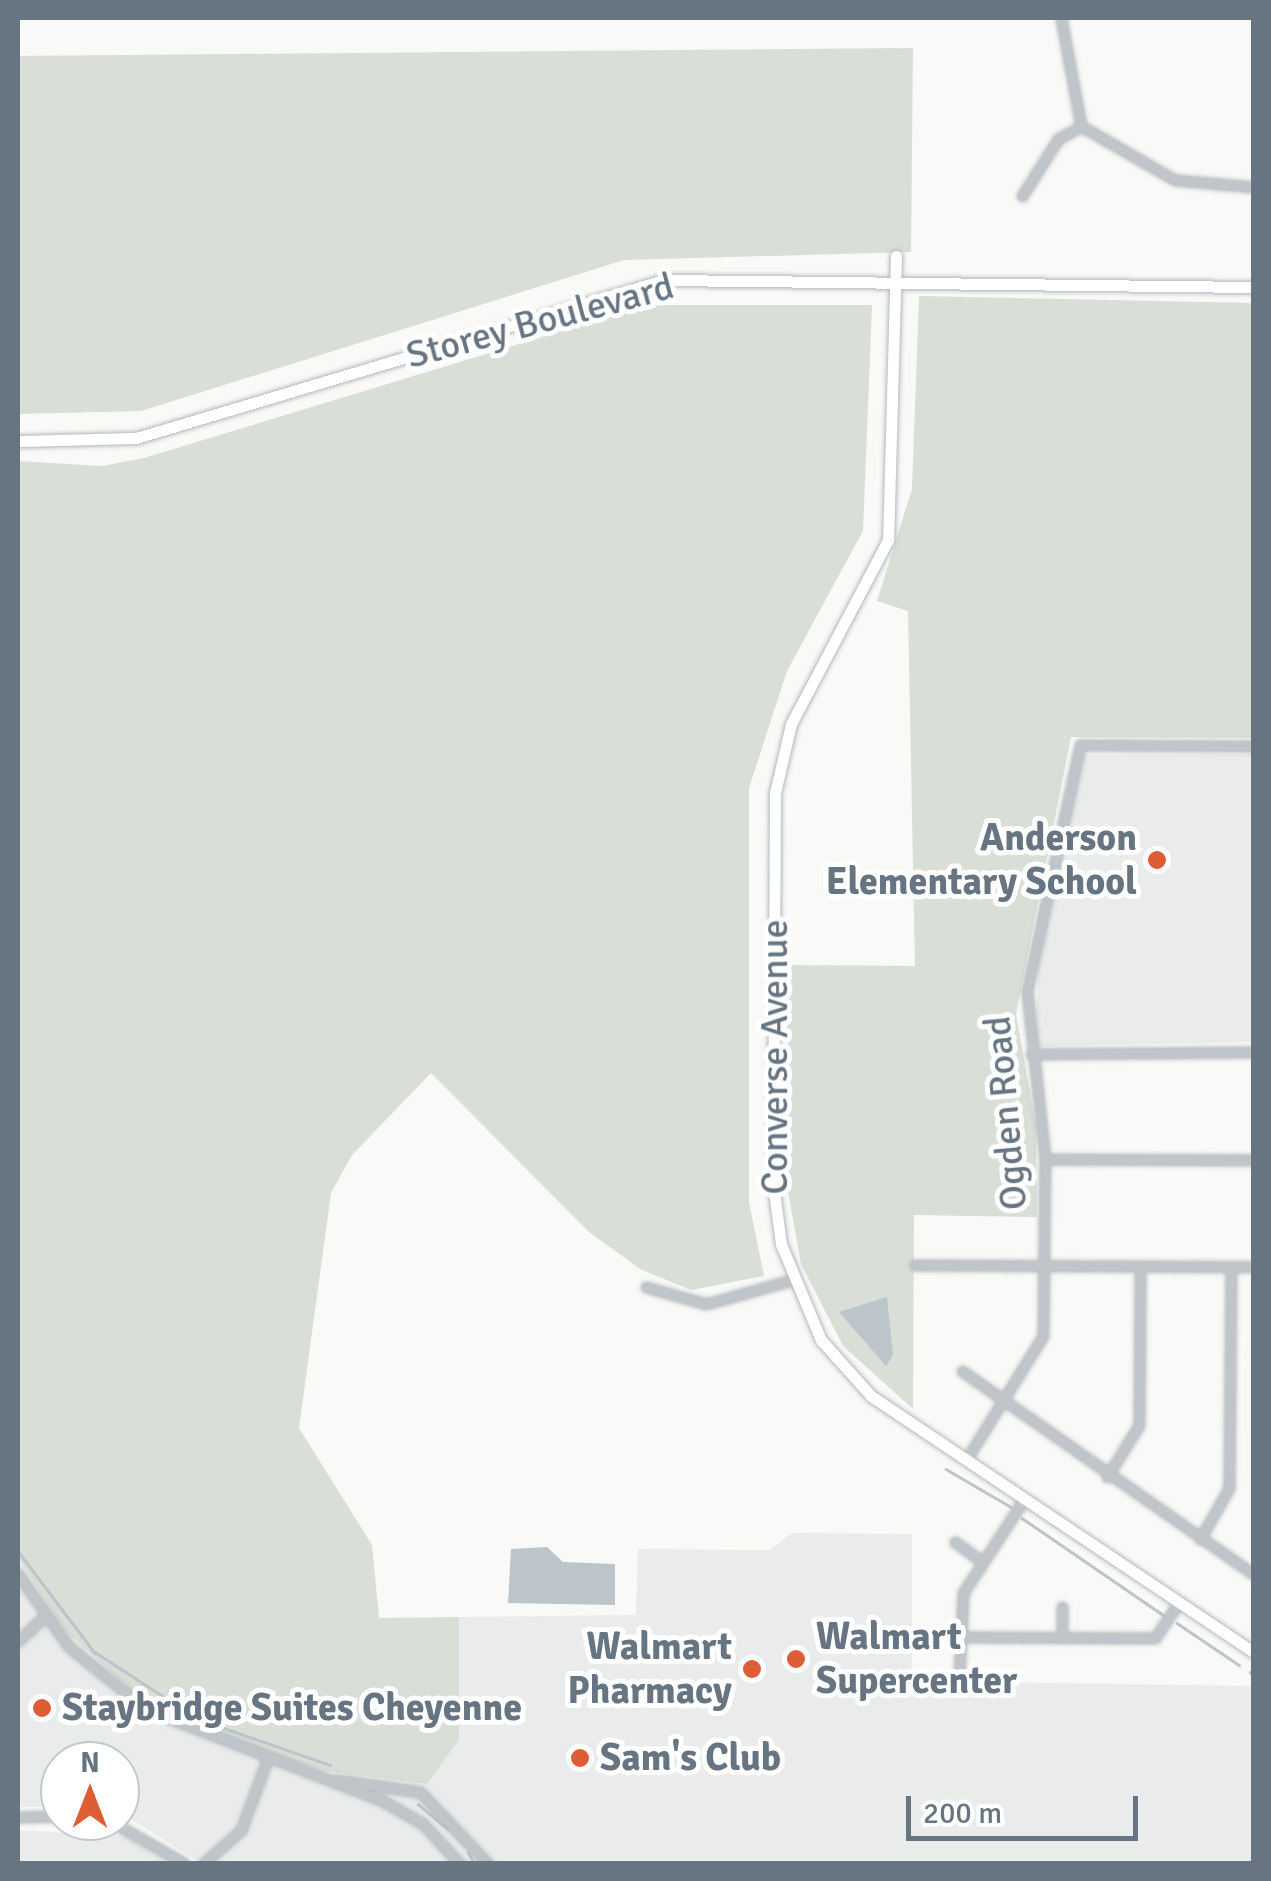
<!DOCTYPE html>
<html>
<head>
<meta charset="utf-8">
<style>
	body { margin:0 }
	#map { position:relative; width:1271px; height:1881px; overflow:hidden; background:#f9f9f7; font-family:Signika,sans-serif }
	div>[style] { position:absolute }
	.built>* { inset:0; background:#eaebeb }
	.green>* { inset:0; background:#d9ded7 }
	.water>* { inset:0; background:#bbc5ca }
	.stream>* { height:2.5px; margin:-1.25px; padding:0 1.25px; transform-origin:1.25px; border-radius:1.25px; background:#bbc5ca }
	.roads { filter:drop-shadow(0 0 2px #b4b9bd) drop-shadow(0 0 2px #b4b9bd) }
	.minor>* { height:9px; margin:-4.5px; padding:0 4.5px; transform-origin:4.5px; border-radius:4.5px; background:#c0c5c9 }
	.major>* { height:11px; margin:-5.5px; padding:0 5.5px; transform-origin:5.5px; border-radius:5.5px; background:#fff }
	.dots>* { width:28px; height:28px; translate:-50% -50%; box-sizing:border-box; border:5px solid #fff; border-radius:50% }
	span { translate:-50% -50%; white-space:nowrap; text-align:center; line-height:1.15; -webkit-text-stroke:10px #fff; paint-order:stroke }
	.street-label { font-size:38px; color:#667581 }
	.poi-label { font-size:38px; color:#667581; font-weight:700 }
	.right { translate:-100% -50%; text-align:right }
	.left { translate:0 -50%; text-align:left }
	.frame { position:absolute; inset:0; border:20px solid #667581; pointer-events:none }
	.north { position:absolute; left:40px; top:1741px; width:100px; height:100px; box-sizing:border-box; background:#fff; border:2px solid #c2c8cd; border-radius:50%; rotate:0deg; font-size:28px; font-weight:700; line-height:40px; text-align:center; color:#667581 }
	.north::after { content:''; display:block; margin:auto; width:35px; height:45px; background:#dd5d34; clip-path:polygon(50% 0,100% 100%,50% 72%,0 100%) }
	.scale { position:absolute; left:906px; top:1796px; width:232px; height:45px; box-sizing:border-box; border:5px solid #667581; border-top:0; padding-left:12px; font-size:30px; line-height:35px; white-space:nowrap; color:#667581; -webkit-text-stroke:8px #fff; paint-order:stroke }
</style>
</head>
<body>
<div id="map">
	<div class="built">
		<div style="clip-path:polygon(1253px 754px,1253px 1042px,1036px 1046px,1038px 964px,1082px 755px)"></div>
		<div style="clip-path:polygon(792px 1533px,912px 1534px,912px 1681px,1253px 1686px,1253px 1863px,201px 1863px,120px 1812px,120px 1761px,60px 1761px,60px 1806px,18px 1807px,18px 1557px,63px 1629px,111px 1674px,224px 1738px,325px 1771px,427px 1784px,459px 1740px,459px 1617px,636px 1615px,638px 1549px,770px 1550px)"></div>
		<div style="clip-path:polygon(18px 1830px,123px 1836px,169px 1863px,18px 1863px)"></div>
	</div>
	<div class="green">
		<div style="clip-path:polygon(913px 48px,911px 252px,624px 260px,141px 411px,18px 414px,18px 56px)"></div>
		<div style="clip-path:polygon(919px 296px,1253px 303px,1253px 738px,1071px 737px,1016px 1014px,1036px 1126px,1037px 1217px,914px 1215px,913px 1409px,843px 1346px,801px 1264px,788px 1192px,787px 965px,915px 966px,908px 611px,877px 601px,912px 489px)"></div>
		<div style="clip-path:polygon(647px 305px,872px 305px,863px 531px,787px 671px,749px 788px,749px 1202px,764px 1276px,691px 1290px,640px 1269px,589px 1232px,431px 1073px,352px 1155px,331px 1193px,299px 1428px,372px 1545px,379px 1618px,459px 1617px,459px 1740px,427px 1784px,325px 1771px,224px 1739px,134px 1693px,63px 1629px,18px 1557px,18px 461px,102px 466px,144px 458px)"></div>
	</div>
	<div class="water">
		<div style="clip-path:polygon(887px 1297px,893px 1355px,886px 1366px,839px 1312px)"></div>
		<div style="clip-path:polygon(547px 1547px,563px 1562px,615px 1564px,615px 1605px,508px 1603px,511px 1549px)"></div>
	</div>
	<div class="stream">
		<div style="left:946px;top:1469px;width:75px;rotate:30.3deg"></div>
		<div style="left:1022px;top:1518px;width:171px;rotate:34.5deg"></div>
		<div style="left:18px;top:1551px;width:128px;rotate:53deg"></div>
		<div style="left:1177px;top:1623px;width:75px;rotate:34.1deg"></div>
		<div style="left:95px;top:1652px;width:123px;rotate:33deg"></div>
		<div style="left:198px;top:1719px;width:140px;rotate:19.2deg"></div>
		<div style="left:1250px;top:1672px;width:6px;rotate:45deg"></div>
		<div style="left:418px;top:1804px;width:38px;rotate:40deg"></div>
		<div style="left:468px;top:1852px;width:14px;rotate:60deg"></div>
	</div>
	<div class="roads">
		<div class="minor">
			<div style="left:1061px;top:18px;width:110px;rotate:79.5deg"></div>
			<div style="left:1081px;top:126px;width:108px;rotate:29.9deg"></div>
			<div style="left:1175px;top:180px;width:79px;rotate:5.1deg"></div>
			<div style="left:1022px;top:196px;width:67px;rotate:-57.7deg"></div>
			<div style="left:1058px;top:139px;width:26px;rotate:-29deg"></div>
			<div style="left:1031px;top:1054px;width:223px;rotate:-0.5deg"></div>
			<div style="left:1045px;top:1159px;width:209px;rotate:0.3deg"></div>
			<div style="left:915px;top:1265px;width:339px;rotate:0.3deg"></div>
			<div style="left:646px;top:1287px;width:62px;rotate:15.8deg"></div>
			<div style="left:706px;top:1304px;width:89px;rotate:-15.6deg"></div>
			<div style="left:962px;top:1371px;width:356px;rotate:34.9deg"></div>
			<div style="left:966px;top:1460px;width:146px;rotate:-58.2deg"></div>
			<div style="left:1043px;top:1336px;width:177px;rotate:-89.4deg"></div>
			<div style="left:1045px;top:1159px;width:169px;rotate:-96.1deg"></div>
			<div style="left:1027px;top:991px;width:252px;rotate:-77.8deg"></div>
			<div style="left:1080px;top:745px;width:174px;rotate:0.3deg"></div>
			<div style="left:1107px;top:1477px;width:61px;rotate:-58.4deg"></div>
			<div style="left:1139px;top:1425px;width:159px;rotate:-89.6deg"></div>
			<div style="left:1200px;top:1539px;width:59px;rotate:-60.4deg"></div>
			<div style="left:1229px;top:1488px;width:221px;rotate:-89.5deg"></div>
			<div style="left:955px;top:1542px;width:34px;rotate:36deg"></div>
			<div style="left:18px;top:1574px;width:89px;rotate:55.1deg"></div>
			<div style="left:69px;top:1647px;width:99px;rotate:38.8deg"></div>
			<div style="left:146px;top:1709px;width:252px;rotate:21.2deg"></div>
			<div style="left:381px;top:1800px;width:48px;rotate:29.7deg"></div>
			<div style="left:423px;top:1824px;width:54px;rotate:47.2deg"></div>
			<div style="left:1062px;top:1607px;width:31px;rotate:90deg"></div>
			<div style="left:959px;top:1637px;width:196px;rotate:0.3deg"></div>
			<div style="left:1155px;top:1638px;width:43px;rotate:-56.3deg"></div>
			<div style="left:18px;top:1641px;width:35px;rotate:-43deg"></div>
			<div style="left:959px;top:1679px;width:86px;rotate:-87.3deg"></div>
			<div style="left:963px;top:1593px;width:113px;rotate:-56.9deg"></div>
			<div style="left:336px;top:1780px;width:85px;rotate:8.1deg"></div>
			<div style="left:420px;top:1792px;width:99px;rotate:46.6deg"></div>
			<div style="left:18px;top:1817px;width:42px;rotate:-1.4deg"></div>
			<div style="left:110px;top:1821px;width:86px;rotate:29.8deg"></div>
			<div style="left:203px;top:1864px;width:51px;rotate:-41.8deg"></div>
			<div style="left:241px;top:1830px;width:75px;rotate:-69.6deg"></div>
		</div>
		<div class="major">
			<div style="left:896px;top:256px;width:284px;rotate:91.6deg"></div>
			<div style="left:888px;top:540px;width:208px;rotate:117.8deg"></div>
			<div style="left:791px;top:724px;width:71px;rotate:103.1deg"></div>
			<div style="left:775px;top:793px;width:391px;rotate:90.3deg"></div>
			<div style="left:773px;top:1184px;width:61px;rotate:82.4deg"></div>
			<div style="left:781px;top:1244px;width:104px;rotate:67.4deg"></div>
			<div style="left:821px;top:1340px;width:75px;rotate:48.2deg"></div>
			<div style="left:871px;top:1396px;width:461px;rotate:33.8deg"></div>
			<div style="left:18px;top:441px;width:118px;rotate:-1.5deg"></div>
			<div style="left:136px;top:438px;width:551px;rotate:-16.66deg"></div>
			<div style="left:664px;top:280px;width:590px;rotate:0.68deg"></div>
		</div>
	</div>
	<div class="dots">
		<div style="left:1157px;top:860px;background:#dd5d34"></div>
		<div style="left:796px;top:1659px;background:#dd5d34"></div>
		<div style="left:752px;top:1669px;background:#dd5d34"></div>
		<div style="left:42px;top:1708px;background:#dd5d34"></div>
		<div style="left:580px;top:1758px;background:#dd5d34"></div>
	</div>
	<div class="street-label">
		<span style="left:540px;top:321px;rotate:-15deg">Storey Boulevard</span>
		<span style="left:775px;top:1057px;rotate:-90deg">Converse Avenue</span>
		<span style="left:1006px;top:1113px;rotate:-95deg">Ogden Road</span>
	</div>
	<div class="poi-label">
		<span class="right" style="left:1137px;top:860px">Anderson<br>Elementary School</span>
		<span class="left" style="left:816px;top:1659px">Walmart<br>Supercenter</span>
		<span class="right" style="left:732px;top:1669px">Walmart<br>Pharmacy</span>
		<span class="left" style="left:62px;top:1708px">Staybridge Suites Cheyenne</span>
		<span class="left" style="left:600px;top:1758px">Sam's Club</span>
	</div>
	<div class="frame"></div>
	<div class="north">N</div>
	<div class="scale">200 m</div>
</div>
</body>
</html>
